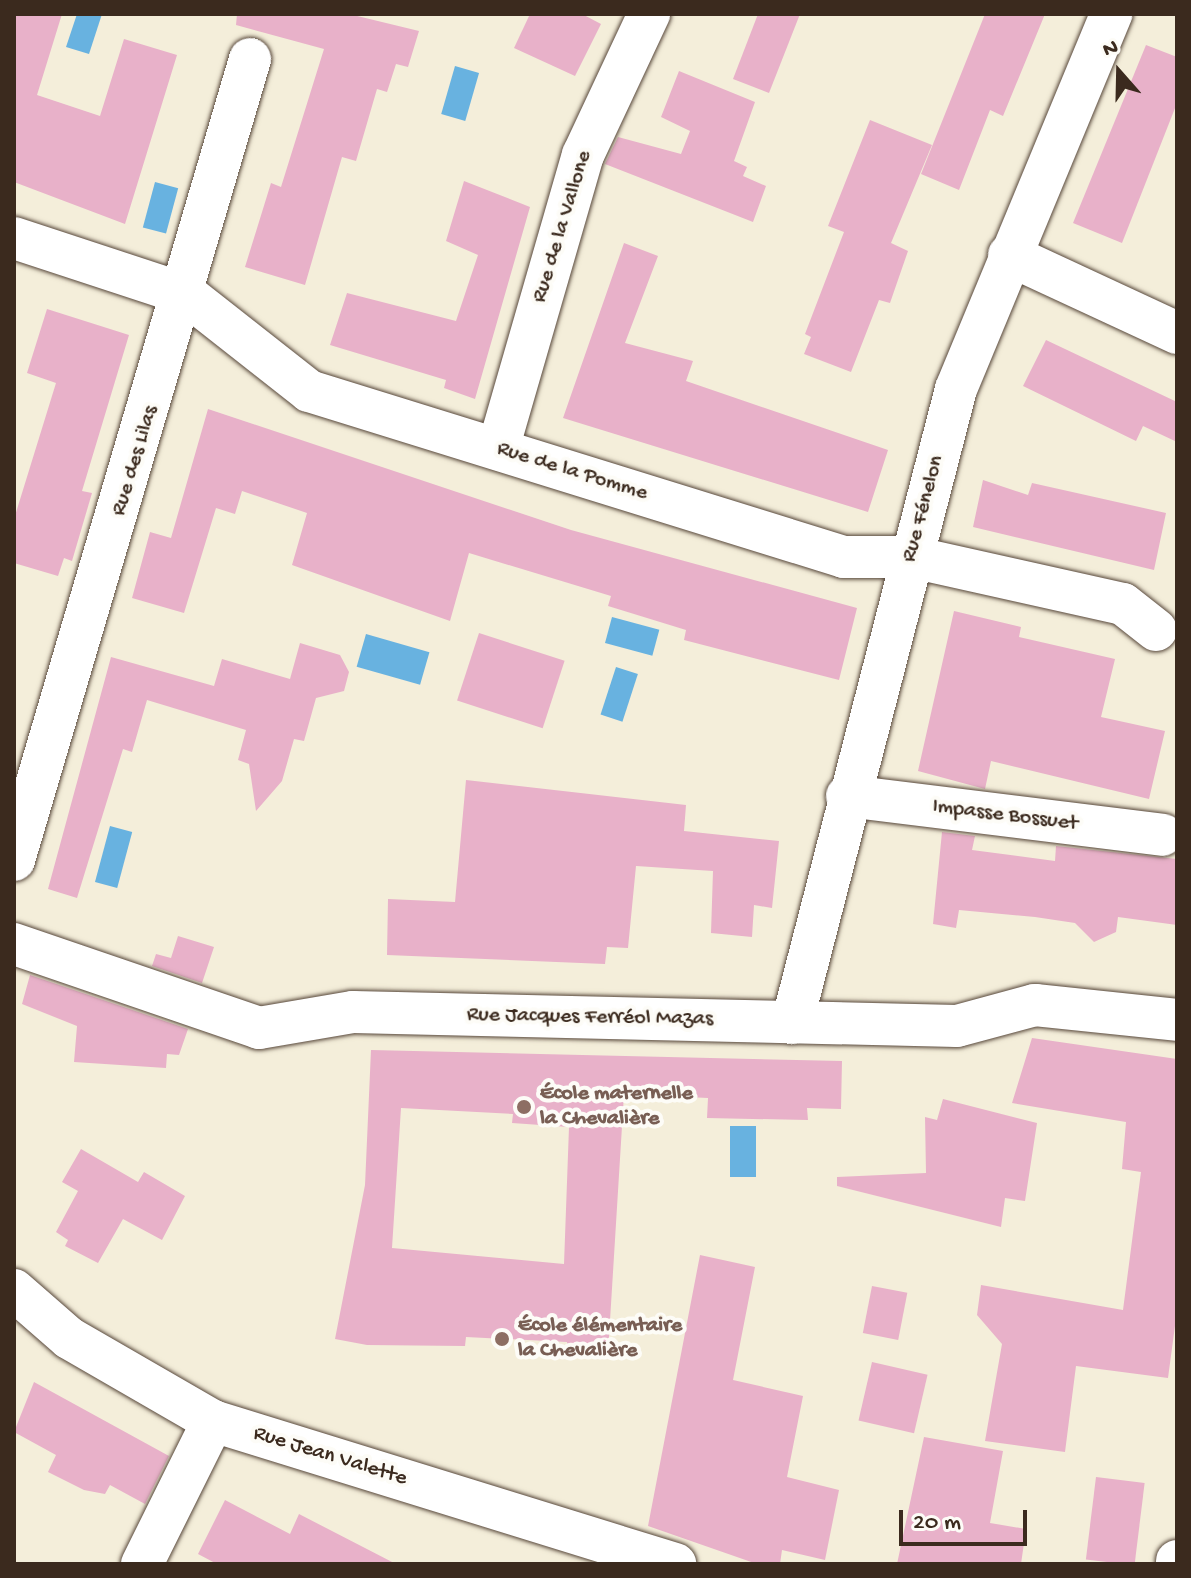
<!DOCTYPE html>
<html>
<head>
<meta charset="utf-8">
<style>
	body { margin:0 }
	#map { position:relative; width:1191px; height:1578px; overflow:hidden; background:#f4eeda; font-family:"Gochi Hand",sans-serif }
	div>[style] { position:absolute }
	.water>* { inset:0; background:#68b2e0; transform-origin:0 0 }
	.building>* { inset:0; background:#e8b1c9; transform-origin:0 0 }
	.roads { filter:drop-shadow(0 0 2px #57473a) drop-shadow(0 0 2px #57473a) }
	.street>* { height:42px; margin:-21px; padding:0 21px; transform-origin:21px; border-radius:21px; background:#fff }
	.dots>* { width:22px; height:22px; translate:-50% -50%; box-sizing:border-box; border:4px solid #fdfcf7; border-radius:50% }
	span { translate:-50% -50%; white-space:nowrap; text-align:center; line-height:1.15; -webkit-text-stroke:8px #fdfcf7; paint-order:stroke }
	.street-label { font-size:22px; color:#3b2a1e }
	.education-label { font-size:22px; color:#785e54; font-weight:700 }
	.left { translate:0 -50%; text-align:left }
	.frame { position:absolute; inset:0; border:16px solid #3b2a1e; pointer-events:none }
	.north { position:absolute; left:1079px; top:32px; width:80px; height:80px; -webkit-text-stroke:6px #fdfcf7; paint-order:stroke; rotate:340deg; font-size:22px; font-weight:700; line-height:32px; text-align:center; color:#3b2a1e }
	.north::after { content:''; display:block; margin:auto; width:28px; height:36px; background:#3b2a1e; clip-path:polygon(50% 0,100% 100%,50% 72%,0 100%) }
	.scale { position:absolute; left:899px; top:1510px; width:128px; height:36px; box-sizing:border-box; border:4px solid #3b2a1e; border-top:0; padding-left:10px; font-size:24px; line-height:28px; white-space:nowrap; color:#3b2a1e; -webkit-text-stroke:6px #fdfcf7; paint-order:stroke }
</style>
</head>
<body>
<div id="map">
	<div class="water">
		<div style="clip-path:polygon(77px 14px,102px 14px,89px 54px,66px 47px)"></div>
		<div style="left:455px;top:66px;width:25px;height:50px;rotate:16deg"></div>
		<div style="left:155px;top:182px;width:24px;height:47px;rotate:15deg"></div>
		<div style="left:612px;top:617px;width:49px;height:27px;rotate:15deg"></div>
		<div style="left:366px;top:634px;width:66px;height:34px;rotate:16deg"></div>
		<div style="left:616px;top:667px;width:23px;height:50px;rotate:18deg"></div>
		<div style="left:110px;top:826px;width:23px;height:58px;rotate:15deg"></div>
		<div style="left:730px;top:1126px;width:26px;height:51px"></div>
	</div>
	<div class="building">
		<div style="clip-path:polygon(14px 14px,62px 14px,37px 95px,100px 116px,124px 39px,177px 55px,125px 224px,14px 182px)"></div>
		<div style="clip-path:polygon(237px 14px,349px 14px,419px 31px,408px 67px,396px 64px,387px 92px,377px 89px,356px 161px,342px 157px,305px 285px,245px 267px,271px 183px,281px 187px,324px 49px,236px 25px)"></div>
		<div style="clip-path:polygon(530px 14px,582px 14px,601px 24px,575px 76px,514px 48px)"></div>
		<div style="clip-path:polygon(758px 14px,800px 14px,769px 93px,733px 79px)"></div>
		<div style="clip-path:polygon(985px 14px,1045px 14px,1003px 116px,990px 110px,959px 190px,921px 174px)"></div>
		<div style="clip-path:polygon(1146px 45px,1177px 57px,1177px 103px,1122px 243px,1073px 223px)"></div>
		<div style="clip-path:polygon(679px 71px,755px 102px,734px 161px,747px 167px,743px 176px,766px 186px,753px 222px,605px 164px,618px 137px,681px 154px,690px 131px,661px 117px)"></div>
		<div style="clip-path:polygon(870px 120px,932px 145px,891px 243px,908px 251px,890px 303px,879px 300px,851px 372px,804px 354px,811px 337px,805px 334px,844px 232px,828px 226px)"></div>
		<div style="clip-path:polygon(464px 181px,530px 207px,475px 399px,444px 388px,446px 380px,330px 345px,347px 293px,456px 321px,478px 255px,446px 241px)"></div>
		<div style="clip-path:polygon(624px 243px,658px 256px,625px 343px,693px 361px,686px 381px,888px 450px,868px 512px,563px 418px)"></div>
		<div style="clip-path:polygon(47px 309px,129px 335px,82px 491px,92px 493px,72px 561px,64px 558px,58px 576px,14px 563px,14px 519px,56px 383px,27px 373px)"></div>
		<div style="clip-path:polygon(1046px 340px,1177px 402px,1177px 442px,1143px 426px,1136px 441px,1023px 386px)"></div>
		<div style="clip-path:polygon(208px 409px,571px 530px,857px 608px,839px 680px,684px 640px,686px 630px,608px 606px,611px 596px,469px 553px,450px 621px,292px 565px,307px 513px,242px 491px,235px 514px,216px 508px,184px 613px,132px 598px,150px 532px,171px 538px)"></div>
		<div style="clip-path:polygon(983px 480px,1028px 495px,1032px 483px,1166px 513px,1154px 570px,973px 527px)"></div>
		<div style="clip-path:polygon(954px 611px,1021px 627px,1019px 637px,1115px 659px,1101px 717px,1165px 731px,1149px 799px,991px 761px,985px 789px,918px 771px)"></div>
		<div style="left:479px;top:633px;width:90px;height:71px;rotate:18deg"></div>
		<div style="clip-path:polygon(300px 643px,340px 655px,349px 672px,344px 691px,316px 698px,304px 741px,294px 739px,282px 781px,256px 811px,249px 764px,238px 760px,246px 730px,147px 700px,132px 752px,123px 749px,77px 898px,48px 889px,111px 657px,214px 686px,222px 659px,290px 679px)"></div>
		<div style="clip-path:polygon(466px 780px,686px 805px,684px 831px,779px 841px,772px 908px,754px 905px,752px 937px,711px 933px,713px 871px,636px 866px,628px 948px,607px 947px,605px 964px,387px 955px,388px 899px,455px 902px)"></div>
		<div style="clip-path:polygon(942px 832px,975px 836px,972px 850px,1055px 861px,1056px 846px,1177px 859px,1177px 925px,1118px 917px,1116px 932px,1094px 942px,1075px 923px,1035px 917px,959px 910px,956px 928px,933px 924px)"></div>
		<div style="clip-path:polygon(178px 936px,214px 947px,202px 983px,152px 966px,156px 954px,171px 958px)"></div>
		<div style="clip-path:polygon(30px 975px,188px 1029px,179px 1055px,167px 1054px,166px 1068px,74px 1062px,77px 1026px,22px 1004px)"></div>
		<div style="clip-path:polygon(1032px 1038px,1177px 1059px,1177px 1311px,1168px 1378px,1076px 1366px,1065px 1452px,985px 1441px,1002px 1344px,977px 1315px,981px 1285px,1123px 1310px,1141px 1172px,1122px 1169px,1126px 1122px,1012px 1103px)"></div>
		<div style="clip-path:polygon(evenodd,371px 1050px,842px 1061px,841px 1109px,807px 1108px,808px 1120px,707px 1118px,708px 1098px,624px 1094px,608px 1353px,567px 1350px,567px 1342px,466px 1337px,465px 1346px,367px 1345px,335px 1339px,365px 1185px,371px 1050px,401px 1108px,513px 1114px,512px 1123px,569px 1127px,564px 1264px,392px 1248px,401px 1108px)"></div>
		<div style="clip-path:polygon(943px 1099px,1037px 1123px,1025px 1201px,1005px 1198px,1001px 1227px,837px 1186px,837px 1177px,926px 1173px,925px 1117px,937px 1120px)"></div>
		<div style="clip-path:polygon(81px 1149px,138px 1182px,144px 1172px,185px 1196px,162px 1240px,123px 1219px,98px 1263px,65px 1246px,68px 1240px,56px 1232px,78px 1191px,62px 1182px)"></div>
		<div style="clip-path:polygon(700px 1255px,755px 1267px,733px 1380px,803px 1396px,787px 1477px,839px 1490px,825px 1560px,782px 1550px,780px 1564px,757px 1564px,648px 1526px)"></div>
		<div style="left:872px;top:1286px;width:36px;height:48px;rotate:11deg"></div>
		<div style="left:872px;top:1362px;width:57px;height:60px;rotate:13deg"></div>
		<div style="clip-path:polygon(34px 1382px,169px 1456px,145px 1504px,110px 1485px,105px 1494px,84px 1490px,48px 1472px,56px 1455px,14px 1432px)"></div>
		<div style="clip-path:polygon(924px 1437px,1003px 1451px,990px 1523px,1026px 1529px,1021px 1564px,897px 1564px)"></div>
		<div style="left:1096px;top:1477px;width:49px;height:83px;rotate:7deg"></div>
		<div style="clip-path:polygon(225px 1500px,290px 1534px,299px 1514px,396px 1564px,217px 1564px,198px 1554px)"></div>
	</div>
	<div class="roads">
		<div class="street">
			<div style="left:14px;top:238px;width:182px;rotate:18.2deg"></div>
			<div style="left:187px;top:295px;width:155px;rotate:38.2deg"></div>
			<div style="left:309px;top:391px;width:560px;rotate:17.24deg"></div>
			<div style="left:844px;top:557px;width:68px"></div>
			<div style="left:912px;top:557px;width:216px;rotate:12.6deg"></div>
			<div style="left:1123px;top:604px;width:42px;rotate:38.2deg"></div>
			<div style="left:1009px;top:255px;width:185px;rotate:24.9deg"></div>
			<div style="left:498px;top:449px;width:306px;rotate:-73.9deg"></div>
			<div style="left:583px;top:155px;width:156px;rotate:-64.9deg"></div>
			<div style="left:847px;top:796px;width:318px;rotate:7deg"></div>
			<div style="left:14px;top:860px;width:835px;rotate:-73.58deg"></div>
			<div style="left:14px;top:944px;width:259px;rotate:18.9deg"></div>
			<div style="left:259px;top:1028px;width:95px;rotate:-9.7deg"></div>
			<div style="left:353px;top:1012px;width:604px;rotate:1.33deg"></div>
			<div style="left:957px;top:1026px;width:81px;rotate:-15.1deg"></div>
			<div style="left:1035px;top:1005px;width:143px;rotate:6deg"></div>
			<div style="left:792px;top:1023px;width:655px;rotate:-75.5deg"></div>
			<div style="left:956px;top:389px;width:406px;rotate:-67.5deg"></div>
			<div style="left:14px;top:1290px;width:73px;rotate:41.1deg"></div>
			<div style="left:69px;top:1338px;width:166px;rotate:30deg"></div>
			<div style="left:213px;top:1421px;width:484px;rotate:17.2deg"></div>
			<div style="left:142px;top:1564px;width:160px;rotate:-63.6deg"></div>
			<div style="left:1177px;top:1564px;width:3px;rotate:-90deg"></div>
		</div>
	</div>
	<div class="dots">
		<div style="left:524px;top:1107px;background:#8d6e63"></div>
		<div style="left:502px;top:1339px;background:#8d6e63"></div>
	</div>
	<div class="street-label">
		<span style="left:563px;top:227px;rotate:-73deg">Rue de la Vallone</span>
		<span style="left:136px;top:461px;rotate:-73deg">Rue des Lilas</span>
		<span style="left:572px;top:472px;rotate:17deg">Rue de la Pomme</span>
		<span style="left:924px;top:509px;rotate:-75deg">Rue Fénelon</span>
		<span style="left:1005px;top:816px;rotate:7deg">Impasse Bossuet</span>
		<span style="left:590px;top:1018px;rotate:1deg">Rue Jacques Ferréol Mazas</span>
		<span style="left:330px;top:1457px;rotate:17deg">Rue Jean Valette</span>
	</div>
	<div class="education-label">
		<span class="left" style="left:540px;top:1107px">École maternelle<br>la Chevalière</span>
		<span class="left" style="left:518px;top:1339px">École élémentaire<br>la Chevalière</span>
	</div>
	<div class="frame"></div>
	<div class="north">N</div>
	<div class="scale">20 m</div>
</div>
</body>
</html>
